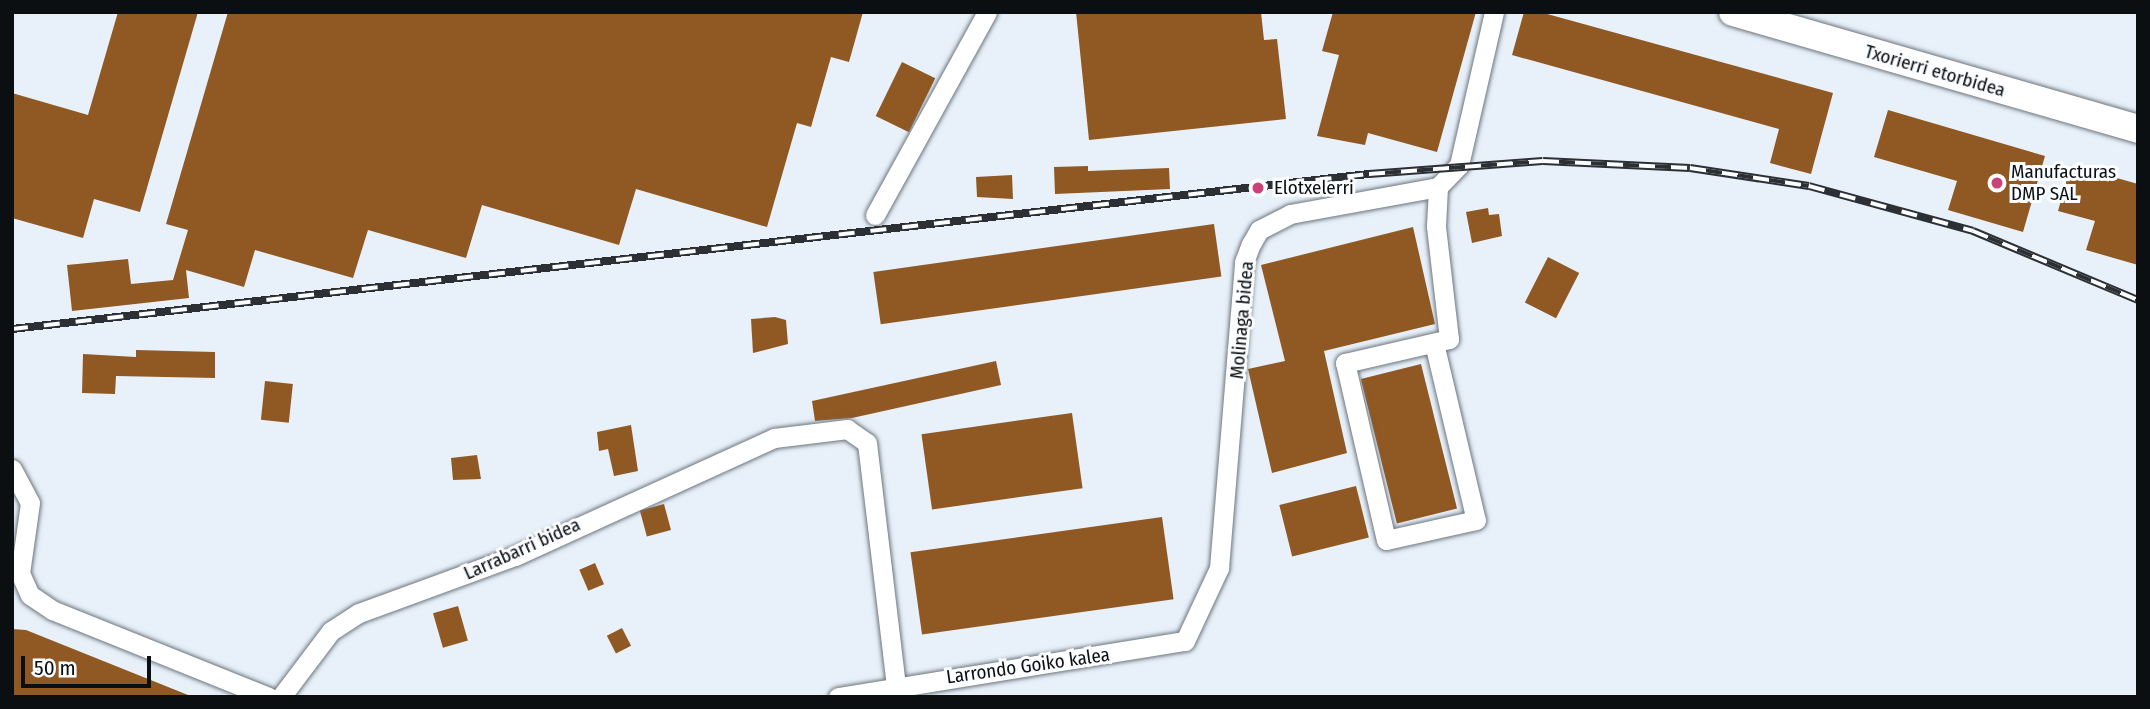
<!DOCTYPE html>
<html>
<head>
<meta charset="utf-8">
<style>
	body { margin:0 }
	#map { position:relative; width:2150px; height:709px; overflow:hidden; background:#e8f1fa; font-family:"Fira Sans Condensed",sans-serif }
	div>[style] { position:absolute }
	.building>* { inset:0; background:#905822; transform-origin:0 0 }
	.roads { filter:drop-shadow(0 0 2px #6d757d) drop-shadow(0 0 2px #6d757d) }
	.street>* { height:19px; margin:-9.5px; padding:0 9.5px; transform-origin:9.5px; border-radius:9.5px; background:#fff }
	.secondary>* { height:28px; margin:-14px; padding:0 14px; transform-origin:14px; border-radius:14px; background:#fff }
	.rail>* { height:8px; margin-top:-4px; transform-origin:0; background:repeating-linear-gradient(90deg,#fbfdff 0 16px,#2c3034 0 32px); box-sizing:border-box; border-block:2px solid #2c3034 }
	.dots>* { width:19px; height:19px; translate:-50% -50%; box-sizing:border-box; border:4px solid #fbfdff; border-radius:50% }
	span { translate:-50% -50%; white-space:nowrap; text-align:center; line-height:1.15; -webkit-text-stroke:6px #fbfdff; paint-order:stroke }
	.street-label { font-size:19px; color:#0c0f12 }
	.poi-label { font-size:19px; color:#0c0f12 }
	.left { translate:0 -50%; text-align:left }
	.frame { position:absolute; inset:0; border:14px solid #0c0f12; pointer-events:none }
	.scale { position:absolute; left:21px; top:656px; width:130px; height:32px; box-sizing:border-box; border:4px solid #0c0f12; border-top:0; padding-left:9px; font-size:21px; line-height:24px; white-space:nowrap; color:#0c0f12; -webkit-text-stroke:5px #fbfdff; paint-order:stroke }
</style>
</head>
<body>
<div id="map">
	<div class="building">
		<div style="clip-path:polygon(118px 12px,198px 12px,140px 212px,94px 199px,83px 238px,12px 218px,12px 93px,88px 115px)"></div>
		<div style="clip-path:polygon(228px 12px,863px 12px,849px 62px,831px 57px,811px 127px,797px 123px,767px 227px,636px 189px,619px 245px,482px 205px,466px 258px,368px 230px,353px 278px,255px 250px,244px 287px,186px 270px,189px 298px,72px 311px,67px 265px,128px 259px,131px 284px,173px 280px,188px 230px,166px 224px)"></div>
		<div style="clip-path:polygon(1076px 12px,1261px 12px,1264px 40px,1277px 39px,1286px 119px,1089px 140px)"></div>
		<div style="clip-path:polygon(1333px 12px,1476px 12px,1437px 152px,1368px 133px,1365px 145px,1317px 136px,1339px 55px,1322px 51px)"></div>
		<div style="clip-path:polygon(1524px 12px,1540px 12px,1833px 93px,1811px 174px,1770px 163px,1779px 129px,1512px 55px)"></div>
		<div style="left:902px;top:62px;width:37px;height:60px;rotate:26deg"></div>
		<div style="clip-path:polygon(1888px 110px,2045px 156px,2023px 232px,1948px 210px,1957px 181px,1874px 157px)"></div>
		<div style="clip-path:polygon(2071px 165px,2138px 184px,2138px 265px,2086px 250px,2095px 221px,2058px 211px)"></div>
		<div style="clip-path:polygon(1088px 166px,1088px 171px,1169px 168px,1170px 189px,1055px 194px,1054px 167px)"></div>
		<div style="clip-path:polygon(1012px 175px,1013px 199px,977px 197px,976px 177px)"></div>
		<div style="clip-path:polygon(1488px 208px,1489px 215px,1499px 214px,1502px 236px,1472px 243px,1466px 212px)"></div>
		<div style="left:1214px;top:224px;width:53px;height:344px;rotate:82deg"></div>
		<div style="clip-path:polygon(1413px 227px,1435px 324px,1324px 351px,1347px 453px,1272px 473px,1248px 369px,1285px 361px,1261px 265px)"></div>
		<div style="left:1548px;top:257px;width:35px;height:51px;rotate:27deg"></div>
		<div style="clip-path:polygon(775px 317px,786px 320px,788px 344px,753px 353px,751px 319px)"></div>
		<div style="clip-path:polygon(136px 350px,215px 352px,215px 378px,116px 376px,115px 394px,82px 393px,83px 354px,136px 357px)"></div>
		<div style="clip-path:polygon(996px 361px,1001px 385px,852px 418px,815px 421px,812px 401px)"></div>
		<div style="left:1421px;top:364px;width:149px;height:62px;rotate:76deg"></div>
		<div style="left:265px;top:381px;width:28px;height:39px;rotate:6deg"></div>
		<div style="left:1072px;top:413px;width:76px;height:152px;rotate:82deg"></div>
		<div style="clip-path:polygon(631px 425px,638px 471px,614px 476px,608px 449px,599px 451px,597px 432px)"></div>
		<div style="clip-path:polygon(477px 455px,481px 479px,453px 480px,451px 458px)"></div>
		<div style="left:1356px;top:486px;width:53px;height:79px;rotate:76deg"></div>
		<div style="left:664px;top:504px;width:27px;height:25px;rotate:75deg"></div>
		<div style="left:1162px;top:517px;width:83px;height:254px;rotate:82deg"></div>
		<div style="left:595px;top:563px;width:23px;height:17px;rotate:67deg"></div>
		<div style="left:458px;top:606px;width:36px;height:26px;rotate:74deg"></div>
		<div style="left:622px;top:628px;width:20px;height:17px;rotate:63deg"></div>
		<div style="clip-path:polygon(12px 629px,26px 630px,193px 697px,12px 697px)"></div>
	</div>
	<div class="roads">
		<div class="street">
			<div style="left:875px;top:215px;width:232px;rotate:-61.1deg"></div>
			<div style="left:1434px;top:343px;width:182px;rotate:76.7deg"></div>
			<div style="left:1476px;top:520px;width:92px;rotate:167.5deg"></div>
			<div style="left:1386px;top:540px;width:182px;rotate:-103deg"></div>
			<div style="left:1345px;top:363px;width:107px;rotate:-13deg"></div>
			<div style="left:1449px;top:339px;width:114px;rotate:-96.6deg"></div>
			<div style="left:1436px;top:226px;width:39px;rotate:-87deg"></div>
			<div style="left:12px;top:469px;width:38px;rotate:62deg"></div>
			<div style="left:30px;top:503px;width:71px;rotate:98.1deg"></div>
			<div style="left:20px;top:573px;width:24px;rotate:66deg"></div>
			<div style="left:30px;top:595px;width:27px;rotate:34deg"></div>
			<div style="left:52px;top:610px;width:233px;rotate:21.9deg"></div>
			<div style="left:281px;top:697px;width:83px;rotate:-52.9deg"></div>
			<div style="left:331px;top:631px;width:33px;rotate:-33deg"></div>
			<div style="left:359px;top:613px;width:166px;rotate:-20.1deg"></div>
			<div style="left:515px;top:556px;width:285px;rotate:-24.5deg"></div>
			<div style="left:774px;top:438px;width:74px;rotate:-7deg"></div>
			<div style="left:847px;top:429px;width:24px;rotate:35deg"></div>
			<div style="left:867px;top:443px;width:246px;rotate:83.2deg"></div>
			<div style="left:838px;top:697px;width:351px;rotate:-9.2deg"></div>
			<div style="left:1185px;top:641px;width:81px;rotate:-65deg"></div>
			<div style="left:1219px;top:568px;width:307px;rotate:-85.3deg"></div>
			<div style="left:1244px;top:262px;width:19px;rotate:-69deg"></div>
			<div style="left:1251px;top:244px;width:16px;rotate:-60deg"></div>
			<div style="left:1259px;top:230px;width:35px;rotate:-27deg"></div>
			<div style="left:1290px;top:214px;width:150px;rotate:-10.3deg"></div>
			<div style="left:1438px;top:187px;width:30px;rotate:-46deg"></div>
			<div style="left:1459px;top:165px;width:157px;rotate:-77.1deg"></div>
		</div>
		<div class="secondary">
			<div style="left:1733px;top:12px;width:422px;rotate:16.1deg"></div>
		</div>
	</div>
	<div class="rail">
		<div style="left:12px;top:329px;width:1366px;rotate:-6.52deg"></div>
		<div style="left:1369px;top:174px;width:174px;rotate:-4.3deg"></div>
		<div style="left:1543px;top:161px;width:147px;rotate:2.7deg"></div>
		<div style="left:1690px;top:168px;width:120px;rotate:8.6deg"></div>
		<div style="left:1809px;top:186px;width:170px;rotate:15.3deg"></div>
		<div style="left:1973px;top:231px;width:179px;rotate:22.7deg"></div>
	</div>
	<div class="dots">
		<div style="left:1997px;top:183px;background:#cb4178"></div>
		<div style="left:1258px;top:188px;background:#cb4178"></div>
	</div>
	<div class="street-label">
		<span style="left:1935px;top:71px;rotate:16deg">Txorierri etorbidea</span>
		<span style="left:1242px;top:320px;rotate:-85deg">Molinaga bidea</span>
		<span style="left:522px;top:549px;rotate:-24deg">Larrabarri bidea</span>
		<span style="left:1028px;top:666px;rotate:-8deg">Larrondo Goiko kalea</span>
	</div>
	<div class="poi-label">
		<span class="left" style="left:2011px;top:183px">Manufacturas<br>DMP SAL</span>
		<span class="left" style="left:1274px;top:188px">Elotxelerri</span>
	</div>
	<div class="frame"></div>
	<div class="scale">50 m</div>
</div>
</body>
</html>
